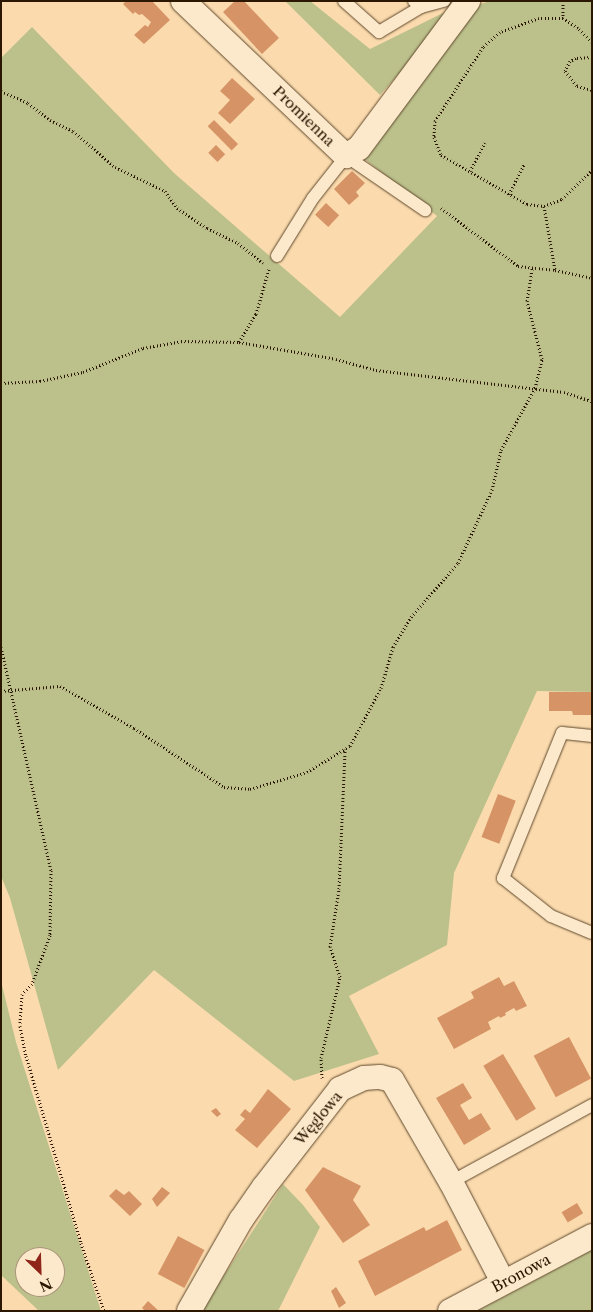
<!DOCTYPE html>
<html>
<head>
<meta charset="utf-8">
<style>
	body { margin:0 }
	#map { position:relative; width:593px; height:1312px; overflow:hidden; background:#fbdbae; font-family:"Libre Caslon Text",serif }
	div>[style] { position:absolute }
	.green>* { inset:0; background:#bcc18c }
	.building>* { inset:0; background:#d69466; transform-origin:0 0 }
	.path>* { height:3px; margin-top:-1.5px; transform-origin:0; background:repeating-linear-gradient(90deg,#2b1700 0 1px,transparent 0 3.5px) }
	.roads { filter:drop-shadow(0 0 1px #5f482c) drop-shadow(0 0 1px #5f482c) }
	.service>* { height:12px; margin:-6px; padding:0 6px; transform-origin:6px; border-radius:6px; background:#fce8ca }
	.minor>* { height:24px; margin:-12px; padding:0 12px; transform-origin:12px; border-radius:12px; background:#fce8ca }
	span { translate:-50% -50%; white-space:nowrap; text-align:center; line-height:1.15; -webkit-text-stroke:4.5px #fce8ca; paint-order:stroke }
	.street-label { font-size:15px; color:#2b1700 }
	.frame { position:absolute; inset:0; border:2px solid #2b1700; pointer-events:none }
	.north { position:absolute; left:15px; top:1247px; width:50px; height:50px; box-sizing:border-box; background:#fce8ca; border:1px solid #a89479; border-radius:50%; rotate:156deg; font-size:14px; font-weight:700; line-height:20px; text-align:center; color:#2b1700 }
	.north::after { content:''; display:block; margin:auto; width:18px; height:22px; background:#8f2418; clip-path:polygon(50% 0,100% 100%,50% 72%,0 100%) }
</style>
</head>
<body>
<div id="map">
	<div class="green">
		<div style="clip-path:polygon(285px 1px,310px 1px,370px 49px,445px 12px,441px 27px,380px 95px)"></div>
		<div style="clip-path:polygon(490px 1px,592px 1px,592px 692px,537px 691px,454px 873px,447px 945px,349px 996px,379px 1054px,294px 1081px,154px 970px,58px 1070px,10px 898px,1px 876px,1px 58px,32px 27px,174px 173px,340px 317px,437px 216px,362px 157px,474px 6px)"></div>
		<div style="clip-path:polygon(evenodd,1px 981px,16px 1042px,101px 1311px,39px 1311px,1px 1275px,1px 981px,25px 1257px,55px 1257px,55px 1287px,25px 1287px,25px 1257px)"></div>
		<div style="clip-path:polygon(283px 1184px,303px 1205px,320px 1227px,278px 1311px,201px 1311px)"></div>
		<div style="clip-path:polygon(592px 1250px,592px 1311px,477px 1311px)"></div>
	</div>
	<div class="building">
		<div style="clip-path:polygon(126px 1px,152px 1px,170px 20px,144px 44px,134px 35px,145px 25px,148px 27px,151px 22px,142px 14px,139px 15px,135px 12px,133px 14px,123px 4px)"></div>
		<div style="clip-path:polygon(235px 1px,244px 1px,279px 38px,262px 54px,223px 12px)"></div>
		<div style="clip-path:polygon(232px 78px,255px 99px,230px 124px,218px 113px,230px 100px,220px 91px)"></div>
		<div style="left:214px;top:120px;width:34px;height:9px;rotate:45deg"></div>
		<div style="left:216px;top:145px;width:13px;height:11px;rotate:45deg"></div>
		<div style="clip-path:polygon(352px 171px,365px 183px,356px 192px,359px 196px,349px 205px,334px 189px)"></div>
		<div style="left:326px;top:203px;width:18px;height:16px;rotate:43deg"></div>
		<div style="clip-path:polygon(549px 692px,592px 692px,592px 715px,573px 715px,572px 711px,549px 711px)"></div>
		<div style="left:498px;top:794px;width:19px;height:46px;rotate:21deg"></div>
		<div style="clip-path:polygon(499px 977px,504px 986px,514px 981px,527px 1006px,516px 1011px,514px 1008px,505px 1013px,506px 1015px,500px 1018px,499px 1016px,488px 1022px,491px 1029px,454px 1049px,437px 1018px,474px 998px,471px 992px)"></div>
		<div style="left:569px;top:1037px;width:47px;height:40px;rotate:62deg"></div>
		<div style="left:503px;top:1054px;width:64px;height:23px;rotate:59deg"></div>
		<div style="clip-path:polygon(463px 1083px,472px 1098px,460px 1105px,469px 1120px,481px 1113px,491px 1129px,464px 1145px,436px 1098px)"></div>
		<div style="clip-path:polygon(268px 1089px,291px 1109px,257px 1148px,235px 1130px,245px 1119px,240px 1115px,245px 1109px,250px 1113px)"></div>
		<div style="clip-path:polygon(216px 1108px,221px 1114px,217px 1117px,211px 1111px)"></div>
		<div style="clip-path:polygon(323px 1167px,361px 1186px,353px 1200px,370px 1225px,343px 1243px,305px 1190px)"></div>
		<div style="clip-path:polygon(162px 1187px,170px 1193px,157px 1207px,152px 1199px)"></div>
		<div style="clip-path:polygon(116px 1189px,124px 1195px,129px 1191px,142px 1204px,130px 1216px,109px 1196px)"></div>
		<div style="left:577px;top:1203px;width:12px;height:18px;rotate:59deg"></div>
		<div style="clip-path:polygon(447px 1220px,462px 1250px,375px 1296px,358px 1261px,424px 1227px,426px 1231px)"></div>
		<div style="left:178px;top:1236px;width:30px;height:43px;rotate:28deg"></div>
		<div style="clip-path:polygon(336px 1287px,346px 1303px,339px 1308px,331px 1291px)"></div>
		<div style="clip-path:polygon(148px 1301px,159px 1311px,145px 1311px,142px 1308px)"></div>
	</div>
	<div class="path">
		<div style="left:563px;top:1px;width:17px;rotate:90deg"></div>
		<div style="left:592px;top:42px;width:20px;rotate:-135deg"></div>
		<div style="left:578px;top:28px;width:18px;rotate:-146deg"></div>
		<div style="left:563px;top:18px;width:24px;rotate:180deg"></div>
		<div style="left:539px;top:18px;width:41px;rotate:160.3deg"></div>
		<div style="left:500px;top:32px;width:23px;rotate:139deg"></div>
		<div style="left:483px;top:47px;width:88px;rotate:123deg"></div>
		<div style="left:435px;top:121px;width:16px;rotate:94deg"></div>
		<div style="left:434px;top:137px;width:19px;rotate:69deg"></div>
		<div style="left:441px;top:155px;width:99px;rotate:29.7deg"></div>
		<div style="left:527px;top:204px;width:17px;rotate:7deg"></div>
		<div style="left:544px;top:206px;width:19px;rotate:-21deg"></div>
		<div style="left:562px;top:199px;width:42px;rotate:-44deg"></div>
		<div style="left:592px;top:57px;width:16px;rotate:176deg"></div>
		<div style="left:576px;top:58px;width:7px;rotate:153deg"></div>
		<div style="left:570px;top:61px;width:11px;rotate:117deg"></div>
		<div style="left:565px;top:71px;width:19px;rotate:51deg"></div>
		<div style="left:577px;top:86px;width:16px;rotate:15deg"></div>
		<div style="left:1px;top:91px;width:30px;rotate:24deg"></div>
		<div style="left:28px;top:103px;width:28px;rotate:38deg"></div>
		<div style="left:50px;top:120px;width:25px;rotate:26deg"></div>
		<div style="left:73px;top:131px;width:55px;rotate:40.6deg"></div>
		<div style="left:115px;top:167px;width:55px;rotate:25.6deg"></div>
		<div style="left:165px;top:191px;width:21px;rotate:55deg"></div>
		<div style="left:177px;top:208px;width:36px;rotate:34deg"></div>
		<div style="left:207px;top:228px;width:34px;rotate:26deg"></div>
		<div style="left:238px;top:243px;width:32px;rotate:39deg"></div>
		<div style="left:470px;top:171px;width:32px;rotate:-62deg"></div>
		<div style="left:509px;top:194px;width:33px;rotate:-63deg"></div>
		<div style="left:544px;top:206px;width:65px;rotate:80.2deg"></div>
		<div style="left:555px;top:270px;width:38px;rotate:12deg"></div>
		<div style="left:441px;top:208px;width:96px;rotate:37deg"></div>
		<div style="left:518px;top:266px;width:37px;rotate:6deg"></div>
		<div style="left:239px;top:342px;width:33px;rotate:-59deg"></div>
		<div style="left:256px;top:314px;width:47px;rotate:-73.9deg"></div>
		<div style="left:1px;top:383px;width:39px;rotate:-3deg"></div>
		<div style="left:40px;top:381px;width:44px;rotate:-11.8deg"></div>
		<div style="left:83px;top:372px;width:65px;rotate:-21.8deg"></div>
		<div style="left:143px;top:348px;width:39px;rotate:-10deg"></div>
		<div style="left:181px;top:341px;width:58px;rotate:1deg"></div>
		<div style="left:239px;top:342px;width:98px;rotate:9.9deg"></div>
		<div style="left:336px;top:359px;width:41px;rotate:15.4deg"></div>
		<div style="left:376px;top:370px;width:189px;rotate:6.7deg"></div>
		<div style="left:564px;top:392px;width:29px;rotate:18deg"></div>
		<div style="left:1px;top:647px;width:229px;rotate:77.4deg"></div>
		<div style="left:51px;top:870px;width:65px;rotate:90.9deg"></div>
		<div style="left:50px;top:935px;width:52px;rotate:110.2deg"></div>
		<div style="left:32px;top:984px;width:14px;rotate:135deg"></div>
		<div style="left:22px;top:994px;width:32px;rotate:94deg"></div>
		<div style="left:20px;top:1026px;width:31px;rotate:79deg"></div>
		<div style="left:26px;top:1056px;width:195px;rotate:73.6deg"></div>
		<div style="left:81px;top:1243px;width:72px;rotate:71.3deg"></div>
		<div style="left:1px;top:691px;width:59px;rotate:-4.8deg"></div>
		<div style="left:60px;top:686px;width:85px;rotate:29.6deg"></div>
		<div style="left:134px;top:728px;width:108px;rotate:33.2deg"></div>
		<div style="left:224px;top:787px;width:26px;rotate:4deg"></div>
		<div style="left:250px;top:789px;width:59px;rotate:-16.6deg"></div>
		<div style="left:307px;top:772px;width:50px;rotate:-31.2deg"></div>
		<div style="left:350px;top:746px;width:66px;rotate:-61.9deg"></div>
		<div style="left:381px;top:688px;width:43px;rotate:-73.7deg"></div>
		<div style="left:393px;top:647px;width:35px;rotate:-59deg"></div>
		<div style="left:411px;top:617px;width:72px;rotate:-49deg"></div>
		<div style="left:458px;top:563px;width:81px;rotate:-65deg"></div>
		<div style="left:492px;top:490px;width:41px;rotate:-77.3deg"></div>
		<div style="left:501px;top:450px;width:71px;rotate:-61.3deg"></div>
		<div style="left:535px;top:388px;width:30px;rotate:-76deg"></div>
		<div style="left:542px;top:359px;width:60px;rotate:-104.5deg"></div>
		<div style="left:527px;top:301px;width:33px;rotate:-81deg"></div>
		<div style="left:322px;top:1078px;width:20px;rotate:-93deg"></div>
		<div style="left:321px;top:1058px;width:83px;rotate:-76.8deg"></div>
		<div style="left:340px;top:977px;width:32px;rotate:-108deg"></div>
		<div style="left:330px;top:947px;width:59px;rotate:-81.2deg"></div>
		<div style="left:339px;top:889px;width:140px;rotate:-87.5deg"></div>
	</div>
	<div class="roads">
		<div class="service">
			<div style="left:344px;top:1px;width:47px;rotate:41.5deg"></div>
			<div style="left:379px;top:32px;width:49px;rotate:-30.8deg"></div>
			<div style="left:414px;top:1px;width:9px;rotate:41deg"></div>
			<div style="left:421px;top:7px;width:24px;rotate:-15deg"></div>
			<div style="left:277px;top:256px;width:68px;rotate:-58.2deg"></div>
			<div style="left:313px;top:198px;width:53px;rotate:-51.8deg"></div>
			<div style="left:346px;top:156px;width:96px;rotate:34.4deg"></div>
			<div style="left:592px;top:736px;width:30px;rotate:-174deg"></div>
			<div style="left:562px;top:733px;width:157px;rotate:112.1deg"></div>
			<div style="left:503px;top:878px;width:61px;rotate:38.4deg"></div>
			<div style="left:551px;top:916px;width:44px;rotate:22.5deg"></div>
			<div style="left:451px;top:1182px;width:161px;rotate:-28.6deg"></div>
		</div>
		<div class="minor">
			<div style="left:183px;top:1px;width:225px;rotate:43.6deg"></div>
			<div style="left:346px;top:156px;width:15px;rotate:-32deg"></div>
			<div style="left:359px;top:148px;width:183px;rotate:-53.4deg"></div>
			<div style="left:189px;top:1311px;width:105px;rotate:-60.3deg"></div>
			<div style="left:241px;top:1220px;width:40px;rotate:-55.1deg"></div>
			<div style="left:264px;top:1187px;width:124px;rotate:-52.2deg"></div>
			<div style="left:340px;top:1089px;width:26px;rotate:-25deg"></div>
			<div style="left:364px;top:1078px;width:16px;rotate:-4deg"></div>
			<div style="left:380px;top:1077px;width:12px;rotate:14deg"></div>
			<div style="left:392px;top:1080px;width:118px;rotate:60deg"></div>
			<div style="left:451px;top:1182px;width:113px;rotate:62.5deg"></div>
			<div style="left:450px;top:1311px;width:161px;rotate:-27.8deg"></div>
		</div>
	</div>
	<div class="street-label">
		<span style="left:304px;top:116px;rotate:44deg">Promienna</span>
		<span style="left:318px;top:1118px;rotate:-50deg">Węglowa</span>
		<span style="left:521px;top:1273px;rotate:-28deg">Bronowa</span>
	</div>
	<div class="frame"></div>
	<div class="north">N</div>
</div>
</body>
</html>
